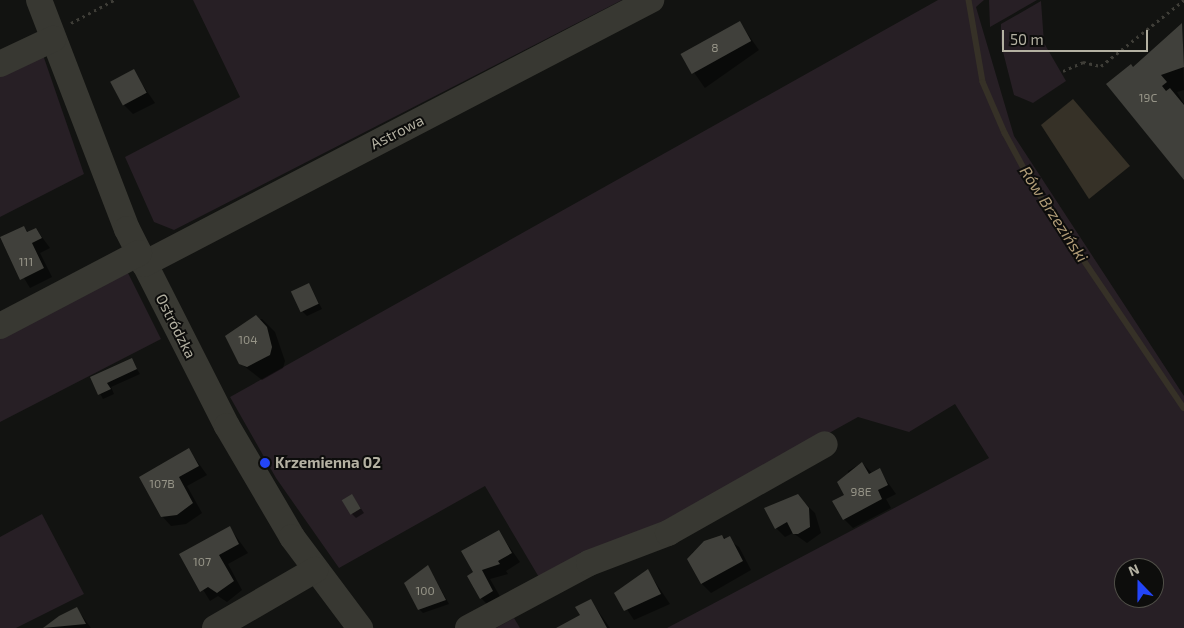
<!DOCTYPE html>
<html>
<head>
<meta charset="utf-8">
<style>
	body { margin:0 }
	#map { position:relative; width:1184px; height:628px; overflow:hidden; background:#121311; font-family:"Exo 2",sans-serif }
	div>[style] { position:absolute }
	.green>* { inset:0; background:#271f25 }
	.water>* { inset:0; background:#363127 }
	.shadow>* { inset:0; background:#0007; transform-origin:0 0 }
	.stream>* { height:5.5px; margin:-2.75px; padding:0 2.75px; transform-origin:2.75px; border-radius:2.75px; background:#363127 }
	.building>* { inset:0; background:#40403b; transform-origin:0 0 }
	.path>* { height:3px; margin-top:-1.5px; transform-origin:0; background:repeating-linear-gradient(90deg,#3f3e38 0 2.5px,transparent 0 6.5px) }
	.minor>* { height:26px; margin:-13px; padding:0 13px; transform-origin:13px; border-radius:13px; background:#383832 }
	.dots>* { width:14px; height:14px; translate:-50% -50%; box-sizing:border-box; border:2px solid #0d0d0c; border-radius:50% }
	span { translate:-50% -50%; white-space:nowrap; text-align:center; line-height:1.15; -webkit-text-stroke:4px #0d0d0c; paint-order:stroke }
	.number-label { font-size:12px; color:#979588 }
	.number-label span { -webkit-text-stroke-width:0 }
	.street-label { font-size:15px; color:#b4b1a2 }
	.poi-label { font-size:15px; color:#b4b1a2; font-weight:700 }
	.left { translate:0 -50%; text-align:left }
	.water-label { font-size:16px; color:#b19c77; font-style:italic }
	.north { position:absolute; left:1114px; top:558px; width:50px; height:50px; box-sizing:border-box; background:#0d0d0c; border:1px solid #504f48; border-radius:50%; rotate:338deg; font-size:14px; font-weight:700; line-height:20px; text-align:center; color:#b4b1a2 }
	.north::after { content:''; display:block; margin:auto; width:18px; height:22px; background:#2345f8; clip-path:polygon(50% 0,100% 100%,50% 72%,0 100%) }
	.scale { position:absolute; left:1002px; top:30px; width:146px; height:22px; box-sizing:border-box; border:2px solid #b4b1a2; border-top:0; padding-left:6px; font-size:15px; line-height:18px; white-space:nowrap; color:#b4b1a2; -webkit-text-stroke:4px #0d0d0c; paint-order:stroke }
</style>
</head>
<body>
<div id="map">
	<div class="green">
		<div style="clip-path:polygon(193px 0,622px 0,174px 230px,154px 222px,125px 157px,240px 97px)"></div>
		<div style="clip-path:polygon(evenodd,938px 0,984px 0,976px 7px,1014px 136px,1184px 396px,1184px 628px,667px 628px,989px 458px,955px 404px,909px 432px,858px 417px,656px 529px,540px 579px,485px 486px,339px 568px,276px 478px,230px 397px,938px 0,1124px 568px,1154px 568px,1154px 598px,1124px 598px,1124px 568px)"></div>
		<div style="clip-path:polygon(989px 0,1037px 0,990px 27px)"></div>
		<div style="clip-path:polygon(1041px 1px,1044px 43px,1066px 81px,1033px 103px,1014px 95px,1001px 44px,1001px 24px)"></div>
		<div style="clip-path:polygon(42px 52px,84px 174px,0 217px,0 72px)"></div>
		<div style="clip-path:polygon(126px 269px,161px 339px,0 422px,0 333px)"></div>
		<div style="clip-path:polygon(42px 514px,84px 594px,16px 628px,0 628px,0 537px)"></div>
		<div style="clip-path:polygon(514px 618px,520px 628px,496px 628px)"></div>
	</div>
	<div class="water">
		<div style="clip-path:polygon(1073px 99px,1130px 166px,1089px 199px,1041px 125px)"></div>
	</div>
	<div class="shadow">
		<div style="left:740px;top:23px;width:33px;height:66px;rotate:55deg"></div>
		<div style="clip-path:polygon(1182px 24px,1184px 90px,1177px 92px,1184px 104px,1184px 178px,1133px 69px)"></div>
		<div style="clip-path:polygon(133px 71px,155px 103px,133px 114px,124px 105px)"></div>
		<div style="clip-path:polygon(24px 227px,29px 233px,36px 229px,50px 248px,40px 253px,52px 277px,30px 288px,0 238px)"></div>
		<div style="clip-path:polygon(309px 284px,322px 309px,307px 316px,303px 312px)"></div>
		<div style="clip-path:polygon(262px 319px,275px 332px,285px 361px,283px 368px,262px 380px,240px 363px,249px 320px)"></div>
		<div style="clip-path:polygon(131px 360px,140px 374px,111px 387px,114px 394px,103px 399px,92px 378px)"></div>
		<div style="clip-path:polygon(189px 450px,207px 475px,187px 486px,202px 513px,186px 524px,171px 526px,162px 516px)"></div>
		<div style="clip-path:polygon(862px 463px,872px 473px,879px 470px,896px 494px,886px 499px,891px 508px,853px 528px,844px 519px,848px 471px)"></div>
		<div style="clip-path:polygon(352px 495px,364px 513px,356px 518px,352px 514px)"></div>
		<div style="clip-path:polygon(797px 496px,815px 513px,821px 533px,807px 543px,793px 533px,785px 537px,776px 528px)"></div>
		<div style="clip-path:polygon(230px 528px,248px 553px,228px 564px,242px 590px,227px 602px,218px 596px,210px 601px,181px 554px)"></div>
		<div style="clip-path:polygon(498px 531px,520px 562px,506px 571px,508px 574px,490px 579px,502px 600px,490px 607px,481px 598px,475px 573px)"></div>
		<div style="clip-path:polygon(722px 536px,739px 547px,751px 570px,711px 593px,702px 584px,692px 553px)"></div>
		<div style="clip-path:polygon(428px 566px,449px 604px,423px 613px,419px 609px)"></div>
		<div style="clip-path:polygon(647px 570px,670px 604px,634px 620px,616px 593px)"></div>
		<div style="clip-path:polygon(591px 601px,610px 628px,559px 628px,582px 616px)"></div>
		<div style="clip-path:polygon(77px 609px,91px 628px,44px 628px)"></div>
	</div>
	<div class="stream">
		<div style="left:969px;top:0;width:83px;rotate:80.3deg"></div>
		<div style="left:983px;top:82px;width:56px;rotate:66.7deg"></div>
		<div style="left:1005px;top:133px;width:59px;rotate:61.7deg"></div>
		<div style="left:1033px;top:185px;width:269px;rotate:55.9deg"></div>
	</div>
	<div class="building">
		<div style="left:740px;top:21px;width:23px;height:68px;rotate:61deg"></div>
		<div style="clip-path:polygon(1182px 23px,1184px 67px,1161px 75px,1167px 82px,1162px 86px,1166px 91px,1170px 88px,1184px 105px,1184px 180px,1106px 84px,1131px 64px,1133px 67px)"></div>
		<div style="left:134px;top:69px;width:27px;height:27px;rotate:62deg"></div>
		<div style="clip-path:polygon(24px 226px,27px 232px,36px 228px,42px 238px,32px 243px,44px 268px,20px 280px,0 237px)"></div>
		<div style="left:309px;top:283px;width:23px;height:20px;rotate:65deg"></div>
		<div style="clip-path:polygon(256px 315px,267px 327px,272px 347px,270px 355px,247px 367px,239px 364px,225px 336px)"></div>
		<div style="clip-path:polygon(132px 358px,137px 369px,107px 383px,111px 389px,98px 395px,90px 377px)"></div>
		<div style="clip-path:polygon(189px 448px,199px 466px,179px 477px,193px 503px,177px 515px,161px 517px,139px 477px)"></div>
		<div style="clip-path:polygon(862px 462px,869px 474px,880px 468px,888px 485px,878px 490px,882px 499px,843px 520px,832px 501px,844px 495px,837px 482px)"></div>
		<div style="left:352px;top:494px;width:17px;height:12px;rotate:59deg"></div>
		<div style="clip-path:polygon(798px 494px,809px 508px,810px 527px,798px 534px,793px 534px,787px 522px,775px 529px,764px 508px)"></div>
		<div style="clip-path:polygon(230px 526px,239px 544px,219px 555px,234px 581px,217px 593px,208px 587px,200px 592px,179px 554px)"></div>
		<div style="clip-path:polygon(499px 530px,512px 553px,498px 561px,500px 564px,482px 570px,493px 591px,480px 599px,467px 576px,473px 572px,461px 551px)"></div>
		<div style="clip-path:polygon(722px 535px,724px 539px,730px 536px,743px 561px,701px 584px,687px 559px,704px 541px)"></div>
		<div style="clip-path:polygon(428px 565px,446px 600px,418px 610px,404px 583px)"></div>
		<div style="clip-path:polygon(648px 569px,661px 594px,624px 611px,614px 593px)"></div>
		<div style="clip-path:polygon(591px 599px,607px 628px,556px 628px,580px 615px,575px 607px)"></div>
		<div style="clip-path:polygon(77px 607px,86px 624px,43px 628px,59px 616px)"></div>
	</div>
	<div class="path">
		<div style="left:71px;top:23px;width:49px;rotate:-28.1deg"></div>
		<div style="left:1063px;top:71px;width:22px;rotate:-24deg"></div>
		<div style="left:1083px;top:62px;width:18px;rotate:13deg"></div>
		<div style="left:1101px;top:66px;width:106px;rotate:-38.5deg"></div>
	</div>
	<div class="minor">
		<div style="left:39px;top:0;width:245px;rotate:69deg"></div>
		<div style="left:127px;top:229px;width:221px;rotate:63.1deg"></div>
		<div style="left:227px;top:426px;width:129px;rotate:59.6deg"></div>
		<div style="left:292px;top:537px;width:114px;rotate:53.2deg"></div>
		<div style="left:0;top:64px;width:59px;rotate:-25.3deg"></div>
		<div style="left:144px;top:264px;width:572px;rotate:-27.51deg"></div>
		<div style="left:0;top:326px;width:157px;rotate:-27.7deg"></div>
		<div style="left:215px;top:628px;width:116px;rotate:-30.1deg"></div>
		<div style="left:468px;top:628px;width:137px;rotate:-28.2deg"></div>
		<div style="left:589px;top:563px;width:85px;rotate:-20.8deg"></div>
		<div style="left:668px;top:533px;width:180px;rotate:-29.5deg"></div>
	</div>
	<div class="dots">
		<div style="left:265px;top:463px;background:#2345f8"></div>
	</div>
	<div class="number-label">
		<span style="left:715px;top:48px">8</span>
		<span style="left:1148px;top:98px">19C</span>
		<span style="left:26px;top:262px">111</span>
		<span style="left:248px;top:340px">104</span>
		<span style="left:162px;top:484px">107B</span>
		<span style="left:861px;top:492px">98E</span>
		<span style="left:202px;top:562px">107</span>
		<span style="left:425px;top:591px">100</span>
	</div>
	<div class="street-label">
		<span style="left:397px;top:132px;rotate:-27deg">Astrowa</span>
		<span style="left:176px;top:326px;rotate:63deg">Ostródzka</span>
	</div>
	<div class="poi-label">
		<span class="left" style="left:275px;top:463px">Krzemienna 02</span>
	</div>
	<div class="water-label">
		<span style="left:1054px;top:214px;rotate:57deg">Rów Brzeziński</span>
	</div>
	<div class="north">N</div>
	<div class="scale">50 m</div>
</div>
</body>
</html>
